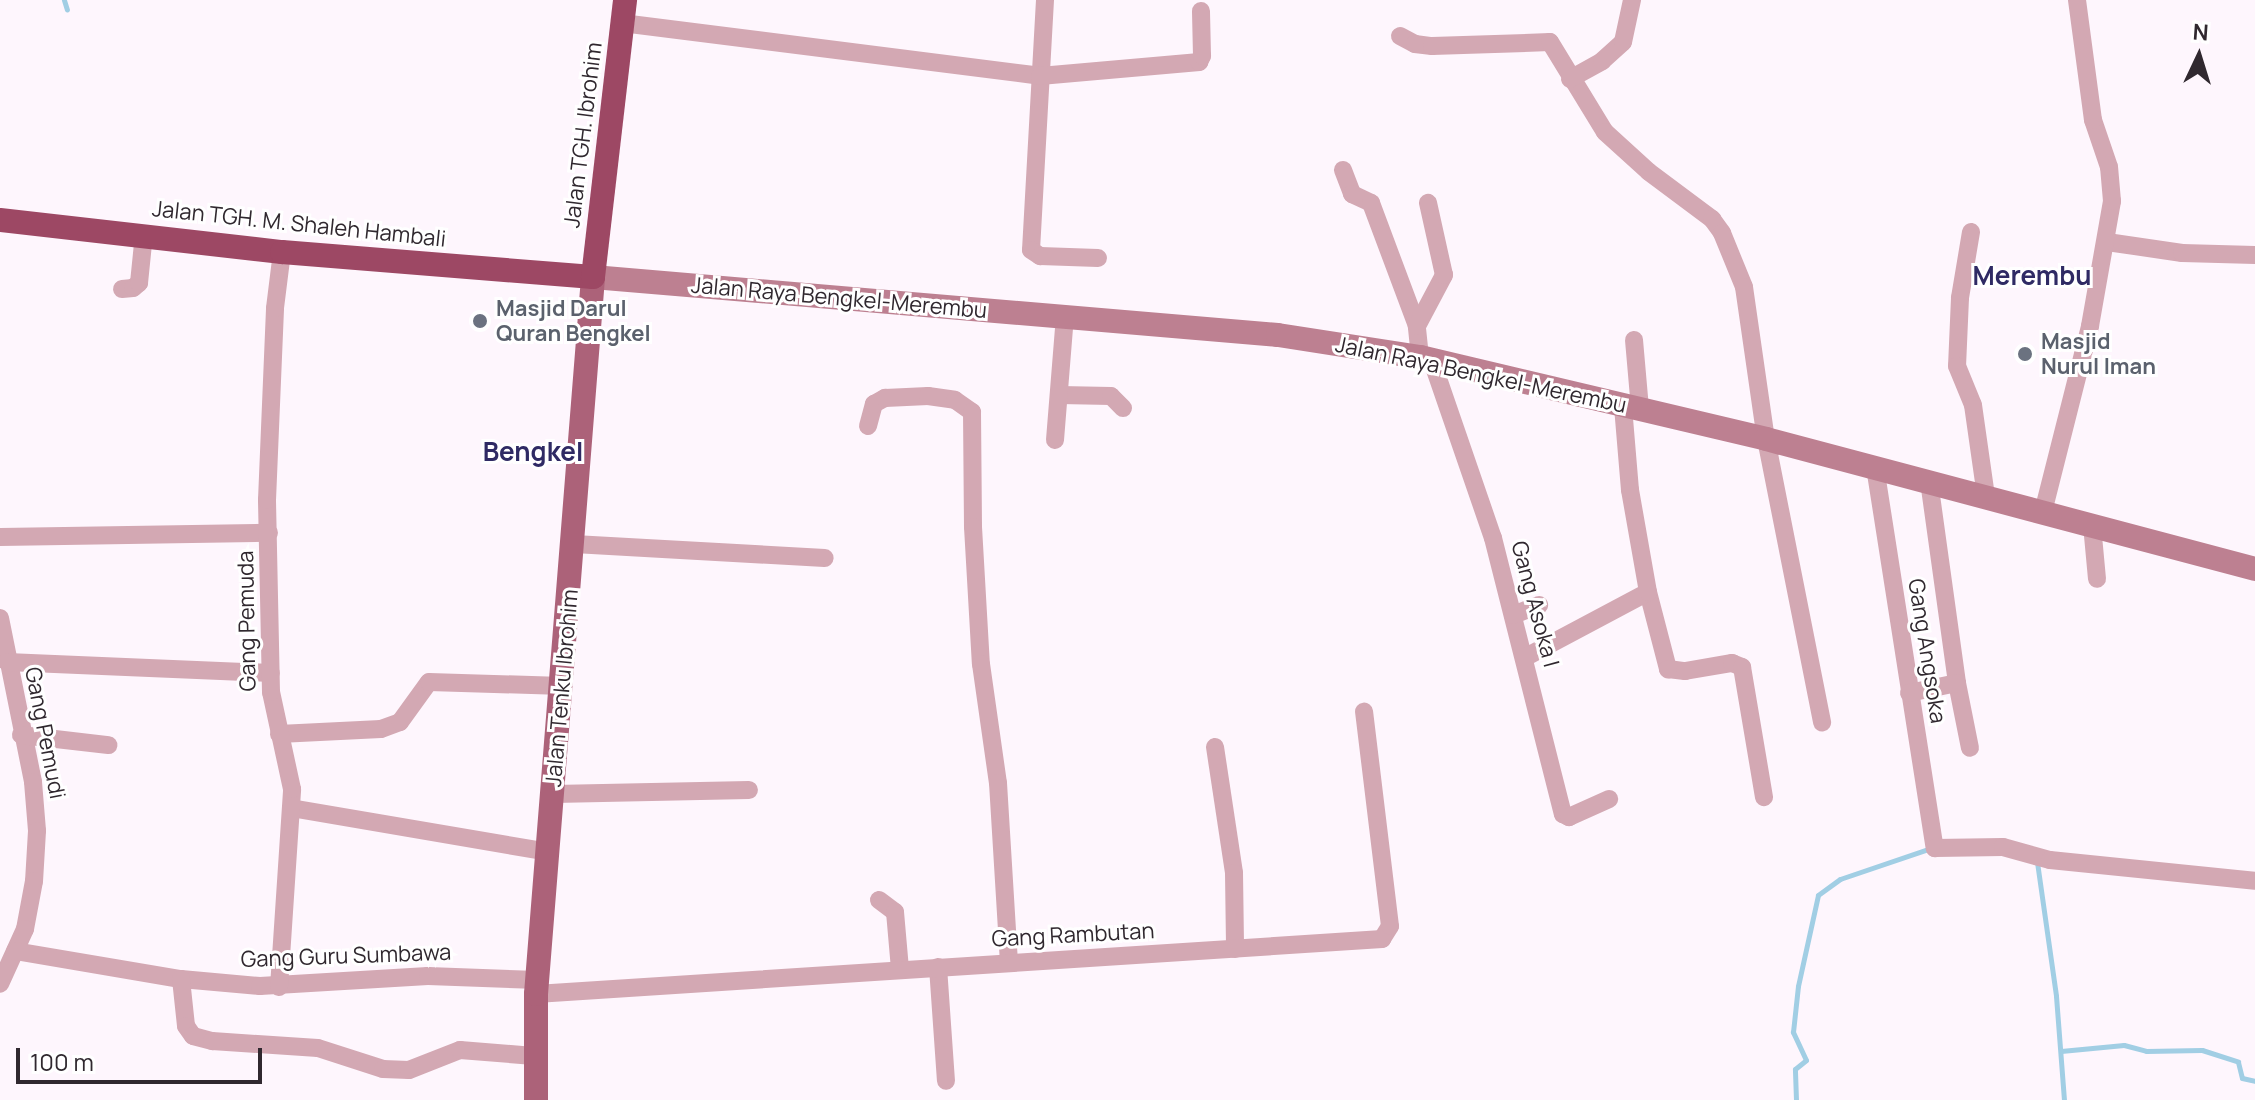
<!DOCTYPE html>
<html>
<head>
<meta charset="utf-8">
<style>
	body { margin:0 }
	#map { position:relative; width:2255px; height:1100px; overflow:hidden; background:#fef6fd; font-family:Manrope,sans-serif }
	div>[style] { position:absolute }
	.stream>* { height:5px; margin:-2.5px; padding:0 2.5px; transform-origin:2.5px; border-radius:2.5px; background:#a1cee4 }
	.street>* { height:18px; margin:-9px; padding:0 9px; transform-origin:9px; border-radius:9px; background:#d3a8b3 }
	.secondary>* { height:24px; margin:-12px; padding:0 12px; transform-origin:12px; border-radius:12px; background:#bd8091 }
	.primary>* { height:24px; margin:-12px; padding:0 12px; transform-origin:12px; border-radius:12px; background:#ac6279 }
	.highway>* { height:24px; margin:-12px; padding:0 12px; transform-origin:12px; border-radius:12px; background:#9d4864 }
	.dots>* { width:22px; height:22px; translate:-50% -50%; box-sizing:border-box; border:4px solid #fff; border-radius:50% }
	span { translate:-50% -50%; white-space:nowrap; text-align:center; line-height:1.15; -webkit-text-stroke:6px #fff; paint-order:stroke }
	.street-label { font-size:22px; color:#30282f }
	.worship-label { font-size:22px; color:#5b616d; font-weight:700 }
	.left { translate:0 -50%; text-align:left }
	.quarter-label { font-size:26px; color:#2f2a64; font-weight:700 }
	.north { position:absolute; left:2159px; top:16px; width:80px; height:80px; -webkit-text-stroke:6px #fff; paint-order:stroke; rotate:4deg; font-size:22px; font-weight:700; line-height:32px; text-align:center; color:#30282f }
	.north::after { content:''; display:block; margin:auto; width:28px; height:36px; background:#30282f; clip-path:polygon(50% 0,100% 100%,50% 72%,0 100%) }
	.scale { position:absolute; left:16px; top:1048px; width:246px; height:36px; box-sizing:border-box; border:4px solid #30282f; border-top:0; padding-left:10px; font-size:24px; line-height:28px; white-space:nowrap; color:#30282f; -webkit-text-stroke:6px #fff; paint-order:stroke }
</style>
</head>
<body>
<div id="map">
	<div class="stream">
		<div style="left:64px;top:0;width:10px;rotate:73deg"></div>
		<div style="left:2037px;top:862px;width:135px;rotate:81.9deg"></div>
		<div style="left:2056px;top:996px;width:104px;rotate:85.6deg"></div>
		<div style="left:2061px;top:1051px;width:63px;rotate:-5.4deg"></div>
		<div style="left:2124px;top:1045px;width:23px;rotate:15deg"></div>
		<div style="left:2146px;top:1051px;width:56px;rotate:-1deg"></div>
		<div style="left:2202px;top:1050px;width:38px;rotate:18deg"></div>
		<div style="left:2238px;top:1062px;width:16px;rotate:76deg"></div>
		<div style="left:2242px;top:1078px;width:13px;rotate:13deg"></div>
		<div style="left:1796px;top:1100px;width:31px;rotate:-92deg"></div>
		<div style="left:1795px;top:1069px;width:14px;rotate:-39deg"></div>
		<div style="left:1806px;top:1060px;width:31px;rotate:-115deg"></div>
		<div style="left:1793px;top:1032px;width:46px;rotate:-83.8deg"></div>
		<div style="left:1798px;top:986px;width:93px;rotate:-77.6deg"></div>
		<div style="left:1818px;top:895px;width:27px;rotate:-36deg"></div>
		<div style="left:1840px;top:879px;width:96px;rotate:-18.8deg"></div>
	</div>
	<div class="street">
		<div style="left:1045px;top:0;width:250px;rotate:93.2deg"></div>
		<div style="left:1031px;top:250px;width:11px;rotate:34deg"></div>
		<div style="left:1040px;top:256px;width:58px;rotate:2deg"></div>
		<div style="left:622px;top:23px;width:421px;rotate:7.2deg"></div>
		<div style="left:1040px;top:76px;width:160px;rotate:-5deg"></div>
		<div style="left:1199px;top:62px;width:7px;rotate:-63deg"></div>
		<div style="left:1202px;top:56px;width:45px;rotate:-91.3deg"></div>
		<div style="left:1400px;top:36px;width:17px;rotate:28deg"></div>
		<div style="left:1415px;top:44px;width:17px;rotate:7deg"></div>
		<div style="left:1432px;top:46px;width:118px;rotate:-1.9deg"></div>
		<div style="left:1550px;top:42px;width:105px;rotate:58.6deg"></div>
		<div style="left:1605px;top:132px;width:59px;rotate:42.3deg"></div>
		<div style="left:1649px;top:172px;width:79px;rotate:36.7deg"></div>
		<div style="left:1712px;top:219px;width:17px;rotate:54deg"></div>
		<div style="left:1722px;top:233px;width:58px;rotate:67.8deg"></div>
		<div style="left:1744px;top:287px;width:154px;rotate:81.8deg"></div>
		<div style="left:1766px;top:439px;width:289px;rotate:78.8deg"></div>
		<div style="left:1570px;top:79px;width:37px;rotate:-29deg"></div>
		<div style="left:1602px;top:61px;width:28px;rotate:-42deg"></div>
		<div style="left:1623px;top:42px;width:43px;rotate:-77.9deg"></div>
		<div style="left:1343px;top:170px;width:26px;rotate:69deg"></div>
		<div style="left:1352px;top:194px;width:21px;rotate:25deg"></div>
		<div style="left:1371px;top:203px;width:131px;rotate:69.5deg"></div>
		<div style="left:1971px;top:232px;width:67px;rotate:99.5deg"></div>
		<div style="left:1960px;top:298px;width:68px;rotate:92.5deg"></div>
		<div style="left:1957px;top:366px;width:42px;rotate:67.7deg"></div>
		<div style="left:1973px;top:405px;width:92px;rotate:81.9deg"></div>
		<div style="left:2107px;top:242px;width:76px;rotate:8.3deg"></div>
		<div style="left:2182px;top:253px;width:73px;rotate:1.6deg"></div>
		<div style="left:122px;top:289px;width:11px;rotate:-5deg"></div>
		<div style="left:133px;top:288px;width:8px;rotate:-40deg"></div>
		<div style="left:139px;top:283px;width:49px;rotate:-84.2deg"></div>
		<div style="left:1634px;top:340px;width:68px;rotate:85deg"></div>
		<div style="left:1420px;top:357px;width:31px;rotate:-96deg"></div>
		<div style="left:1417px;top:326px;width:58px;rotate:-62.1deg"></div>
		<div style="left:1444px;top:275px;width:74px;rotate:-102.5deg"></div>
		<div style="left:1432px;top:361px;width:187px;rotate:71deg"></div>
		<div style="left:1493px;top:538px;width:285px;rotate:75.8deg"></div>
		<div style="left:1563px;top:814px;width:7px;rotate:27deg"></div>
		<div style="left:1569px;top:817px;width:44px;rotate:-24.2deg"></div>
		<div style="left:1060px;top:395px;width:51px;rotate:1.1deg"></div>
		<div style="left:1111px;top:396px;width:17px;rotate:45deg"></div>
		<div style="left:868px;top:426px;width:23px;rotate:-75deg"></div>
		<div style="left:874px;top:404px;width:13px;rotate:-29deg"></div>
		<div style="left:885px;top:398px;width:43px;rotate:-2.7deg"></div>
		<div style="left:928px;top:396px;width:27px;rotate:8deg"></div>
		<div style="left:955px;top:400px;width:21px;rotate:35deg"></div>
		<div style="left:972px;top:412px;width:115px;rotate:89.5deg"></div>
		<div style="left:973px;top:527px;width:137px;rotate:86.7deg"></div>
		<div style="left:981px;top:664px;width:120px;rotate:81.9deg"></div>
		<div style="left:998px;top:783px;width:180px;rotate:86.5deg"></div>
		<div style="left:1055px;top:440px;width:123px;rotate:-85.4deg"></div>
		<div style="left:1875px;top:467px;width:386px;rotate:81.1deg"></div>
		<div style="left:1935px;top:848px;width:68px;rotate:-0.8deg"></div>
		<div style="left:2003px;top:847px;width:49px;rotate:15.5deg"></div>
		<div style="left:2050px;top:860px;width:206px;rotate:5.8deg"></div>
		<div style="left:1929px;top:481px;width:204px;rotate:82.1deg"></div>
		<div style="left:1957px;top:683px;width:66px;rotate:78.7deg"></div>
		<div style="left:2043px;top:512px;width:192px;rotate:-75.8deg"></div>
		<div style="left:2090px;top:326px;width:127px;rotate:-80deg"></div>
		<div style="left:2112px;top:201px;width:34px;rotate:-95deg"></div>
		<div style="left:2109px;top:167px;width:50px;rotate:-108.8deg"></div>
		<div style="left:2093px;top:120px;width:121px;rotate:-97.6deg"></div>
		<div style="left:2092px;top:525px;width:54px;rotate:84.7deg"></div>
		<div style="left:0;top:537px;width:269px;rotate:-0.9deg"></div>
		<div style="left:574px;top:544px;width:251px;rotate:3.2deg"></div>
		<div style="left:1648px;top:592px;width:80px;rotate:75.4deg"></div>
		<div style="left:1668px;top:669px;width:17px;rotate:7deg"></div>
		<div style="left:1685px;top:671px;width:48px;rotate:-9.7deg"></div>
		<div style="left:1732px;top:663px;width:11px;rotate:22deg"></div>
		<div style="left:1742px;top:667px;width:132px;rotate:80.4deg"></div>
		<div style="left:1513px;top:615px;width:28px;rotate:-21deg"></div>
		<div style="left:0;top:618px;width:167px;rotate:78.6deg"></div>
		<div style="left:33px;top:782px;width:49px;rotate:85.3deg"></div>
		<div style="left:37px;top:831px;width:50px;rotate:93.4deg"></div>
		<div style="left:34px;top:881px;width:49px;rotate:100.6deg"></div>
		<div style="left:25px;top:929px;width:60px;rotate:114.4deg"></div>
		<div style="left:1524px;top:658px;width:140px;rotate:-28deg"></div>
		<div style="left:1648px;top:592px;width:104px;rotate:-100deg"></div>
		<div style="left:1630px;top:490px;width:83px;rotate:-94.8deg"></div>
		<div style="left:7px;top:662px;width:264px;rotate:2.4deg"></div>
		<div style="left:1909px;top:693px;width:49px;rotate:-11.8deg"></div>
		<div style="left:279px;top:734px;width:102px;rotate:-2.8deg"></div>
		<div style="left:381px;top:729px;width:20px;rotate:-20deg"></div>
		<div style="left:400px;top:722px;width:49px;rotate:-54.1deg"></div>
		<div style="left:429px;top:682px;width:134px;rotate:1.7deg"></div>
		<div style="left:21px;top:735px;width:88px;rotate:6.6deg"></div>
		<div style="left:1215px;top:747px;width:127px;rotate:81.4deg"></div>
		<div style="left:1234px;top:873px;width:76px;rotate:89.2deg"></div>
		<div style="left:554px;top:794px;width:195px;rotate:-1.2deg"></div>
		<div style="left:291px;top:808px;width:261px;rotate:9.7deg"></div>
		<div style="left:879px;top:900px;width:20px;rotate:37deg"></div>
		<div style="left:895px;top:912px;width:57px;rotate:85deg"></div>
		<div style="left:15px;top:951px;width:168px;rotate:9.6deg"></div>
		<div style="left:181px;top:979px;width:79px;rotate:5.1deg"></div>
		<div style="left:260px;top:986px;width:168px;rotate:-3.4deg"></div>
		<div style="left:428px;top:976px;width:110px;rotate:2.1deg"></div>
		<div style="left:938px;top:967px;width:114px;rotate:86deg"></div>
		<div style="left:181px;top:979px;width:47px;rotate:83.9deg"></div>
		<div style="left:186px;top:1026px;width:12px;rotate:55deg"></div>
		<div style="left:193px;top:1036px;width:20px;rotate:15deg"></div>
		<div style="left:212px;top:1041px;width:106px;rotate:3.8deg"></div>
		<div style="left:318px;top:1048px;width:68px;rotate:17.9deg"></div>
		<div style="left:383px;top:1069px;width:26px;rotate:2deg"></div>
		<div style="left:409px;top:1070px;width:55px;rotate:-21.4deg"></div>
		<div style="left:460px;top:1050px;width:74px;rotate:4.6deg"></div>
		<div style="left:279px;top:987px;width:198px;rotate:-86.2deg"></div>
		<div style="left:292px;top:789px;width:99px;rotate:-102.2deg"></div>
		<div style="left:271px;top:692px;width:192px;rotate:-91.2deg"></div>
		<div style="left:267px;top:500px;width:192px;rotate:-87.6deg"></div>
		<div style="left:275px;top:308px;width:56px;rotate:-82.9deg"></div>
		<div style="left:536px;top:994px;width:848px;rotate:-3.72deg"></div>
		<div style="left:1382px;top:939px;width:15px;rotate:-58deg"></div>
		<div style="left:1390px;top:926px;width:216px;rotate:-96.9deg"></div>
	</div>
	<div class="secondary">
		<div style="left:593px;top:277px;width:687px;rotate:4.84deg"></div>
		<div style="left:1278px;top:335px;width:144px;rotate:8.8deg"></div>
		<div style="left:1420px;top:357px;width:356px;rotate:13.3deg"></div>
		<div style="left:1766px;top:439px;width:506px;rotate:14.89deg"></div>
	</div>
	<div class="primary">
		<div style="left:536px;top:1100px;width:106px;rotate:-90deg"></div>
		<div style="left:536px;top:994px;width:719px;rotate:-85.45deg"></div>
	</div>
	<div class="highway">
		<div style="left:0;top:220px;width:284px;rotate:6.5deg"></div>
		<div style="left:282px;top:252px;width:312px;rotate:4.6deg"></div>
		<div style="left:593px;top:277px;width:279px;rotate:-83.4deg"></div>
	</div>
	<div class="dots">
		<div style="left:480px;top:321px;background:#6b7280"></div>
		<div style="left:2025px;top:354px;background:#6b7280"></div>
	</div>
	<div class="street-label">
		<span style="left:583px;top:135px;rotate:-83deg">Jalan TGH. Ibrohim</span>
		<span style="left:299px;top:224px;rotate:6deg">Jalan TGH. M. Shaleh Hambali</span>
		<span style="left:839px;top:298px;rotate:5deg">Jalan Raya Bengkel-Merembu</span>
		<span style="left:1481px;top:375px;rotate:12deg">Jalan Raya Bengkel-Merembu</span>
		<span style="left:1535px;top:604px;rotate:75deg">Gang Asoka I</span>
		<span style="left:247px;top:621px;rotate:-91deg">Gang Pemuda</span>
		<span style="left:1927px;top:651px;rotate:81deg">Gang Angsoka</span>
		<span style="left:562px;top:688px;rotate:-85deg">Jalan Tenku Ibrohim</span>
		<span style="left:45px;top:733px;rotate:79deg">Gang Pemudi</span>
		<span style="left:1073px;top:935px;rotate:-3deg">Gang Rambutan</span>
		<span style="left:346px;top:956px;rotate:-2deg">Gang Guru Sumbawa</span>
	</div>
	<div class="worship-label">
		<span class="left" style="left:496px;top:321px">Masjid Darul<br>Quran Bengkel</span>
		<span class="left" style="left:2041px;top:354px">Masjid<br>Nurul Iman</span>
	</div>
	<div class="quarter-label">
		<span style="left:2032px;top:276px">Merembu</span>
		<span style="left:533px;top:452px">Bengkel</span>
	</div>
	<div class="north">N</div>
	<div class="scale">100 m</div>
</div>
</body>
</html>
